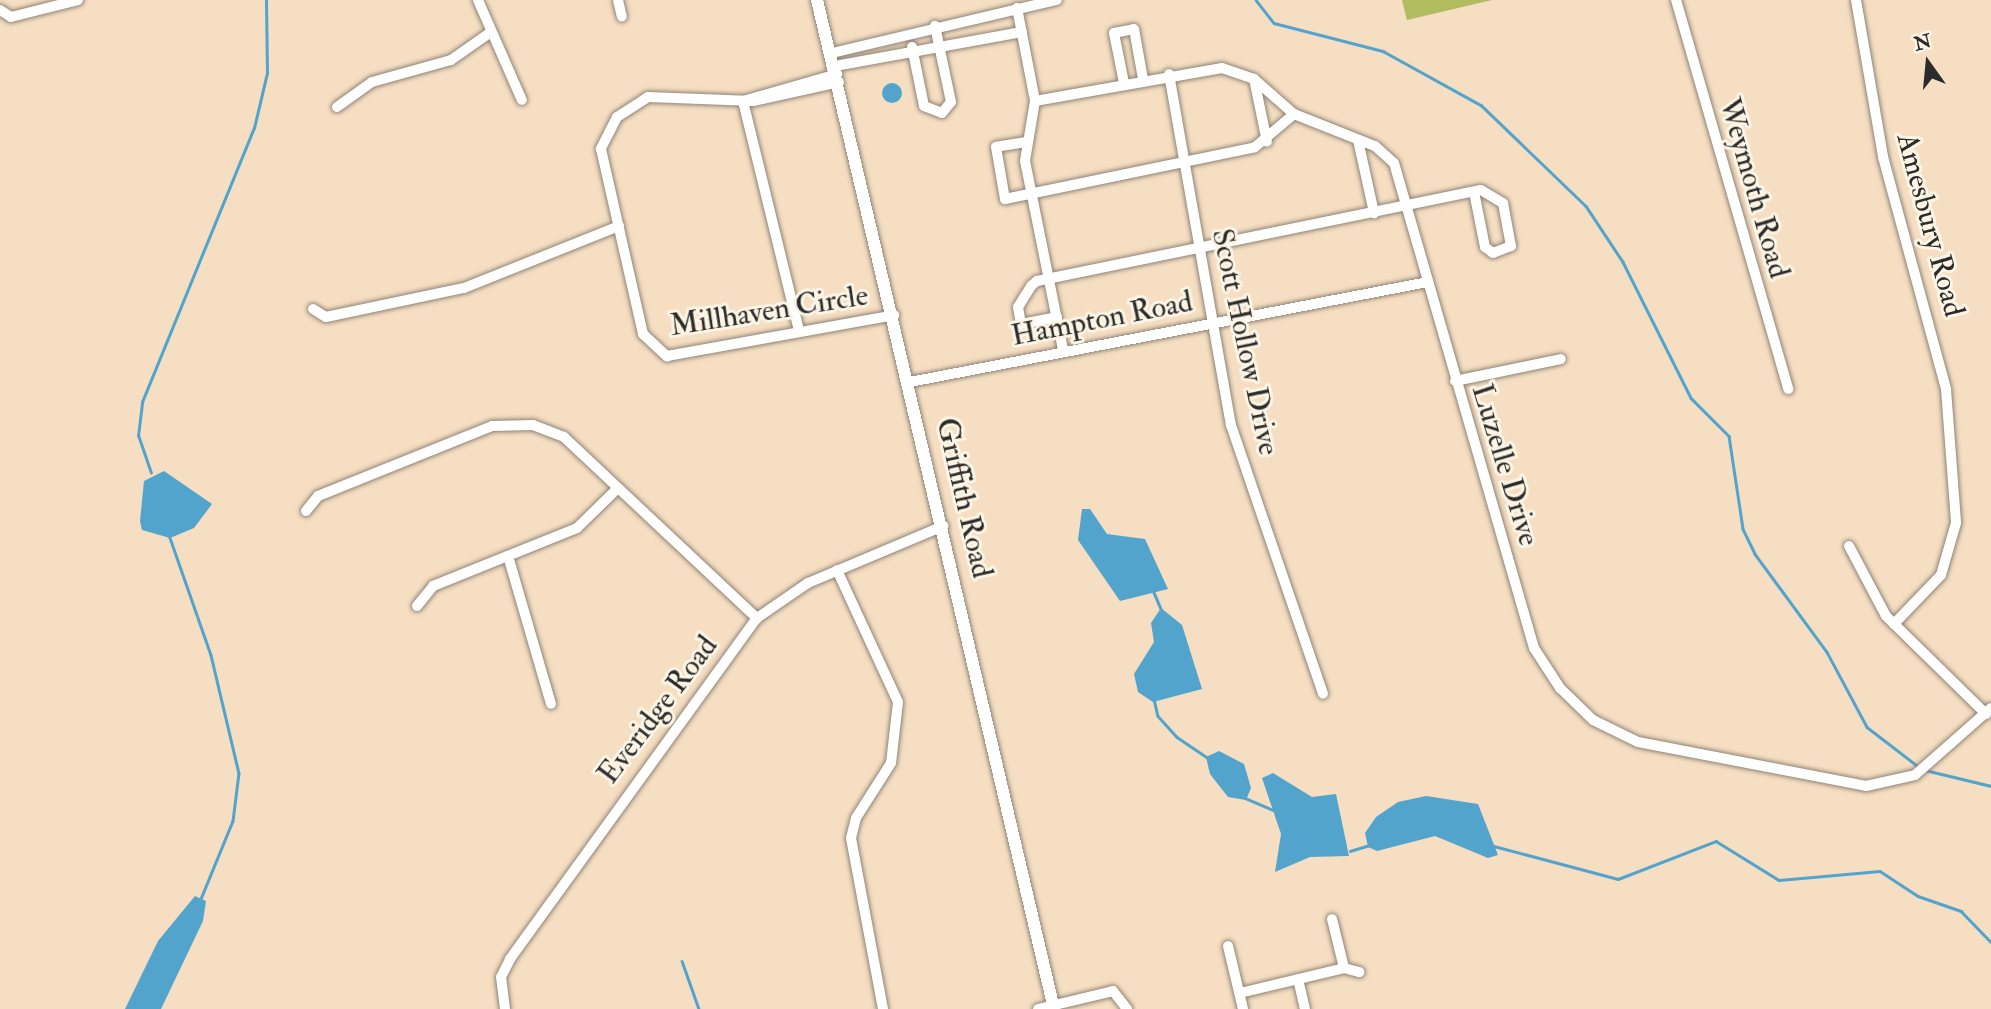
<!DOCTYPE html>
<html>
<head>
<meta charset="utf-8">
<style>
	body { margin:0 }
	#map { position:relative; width:1991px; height:1009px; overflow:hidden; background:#f5dec2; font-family:"IM FELL Double Pica",serif }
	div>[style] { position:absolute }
	.green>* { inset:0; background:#b0bc5e }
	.water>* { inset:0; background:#52a4cd }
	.round { border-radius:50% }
	.stream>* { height:2.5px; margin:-1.25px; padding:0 1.25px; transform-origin:1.25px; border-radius:1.25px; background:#52a4cd }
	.roads { filter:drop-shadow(0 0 2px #908476) drop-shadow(0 0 2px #908476) }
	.minor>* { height:10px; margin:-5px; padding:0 5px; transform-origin:5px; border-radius:5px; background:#fff }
	.tertiary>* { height:12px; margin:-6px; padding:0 6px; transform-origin:6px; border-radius:6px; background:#fff }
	span { translate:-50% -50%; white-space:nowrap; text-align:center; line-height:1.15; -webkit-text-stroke:6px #fcf5e5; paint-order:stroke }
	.street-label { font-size:30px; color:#2b2b2b }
	.north { position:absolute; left:1893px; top:28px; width:70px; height:70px; -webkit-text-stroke:5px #fcf5e5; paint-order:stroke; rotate:345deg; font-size:19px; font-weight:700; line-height:28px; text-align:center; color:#2b2b2b }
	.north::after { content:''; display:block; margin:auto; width:24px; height:32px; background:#2b2b2b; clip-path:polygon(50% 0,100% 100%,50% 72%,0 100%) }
</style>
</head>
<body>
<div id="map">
	<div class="green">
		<div style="clip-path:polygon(1402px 0,1492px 0,1407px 20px)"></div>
	</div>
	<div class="water">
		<div class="round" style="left:882px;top:83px;width:20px;height:20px"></div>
		<div style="clip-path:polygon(164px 471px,212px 504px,194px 528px,170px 538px,142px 530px,140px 521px,144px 481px)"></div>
		<div style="clip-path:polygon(1082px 509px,1090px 509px,1107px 534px,1145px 539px,1168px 589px,1120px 601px,1078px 540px)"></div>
		<div style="clip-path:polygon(1161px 608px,1182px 625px,1202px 689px,1153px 702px,1138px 692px,1134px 674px,1154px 642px,1151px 623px)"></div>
		<div style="clip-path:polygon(1219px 751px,1244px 764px,1251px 788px,1246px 800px,1228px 797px,1210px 774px,1206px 757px)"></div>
		<div style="clip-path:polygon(1273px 773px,1312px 797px,1336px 794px,1349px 856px,1310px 857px,1275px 872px,1281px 834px,1262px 778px)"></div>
		<div style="clip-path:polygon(1426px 796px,1478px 804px,1498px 855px,1488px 858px,1435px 836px,1377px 851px,1368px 847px,1365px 833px,1376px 817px,1398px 802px)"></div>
		<div style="clip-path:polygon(195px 896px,206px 901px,203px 921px,161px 1009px,125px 1009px,158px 941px)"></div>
	</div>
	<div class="stream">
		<div style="left:1256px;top:0;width:29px;rotate:52deg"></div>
		<div style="left:1274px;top:23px;width:113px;rotate:14.4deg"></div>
		<div style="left:1383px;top:51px;width:112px;rotate:28.9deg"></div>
		<div style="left:1481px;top:105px;width:146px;rotate:43.9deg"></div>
		<div style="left:1586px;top:206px;width:67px;rotate:56.5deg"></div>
		<div style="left:1623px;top:262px;width:152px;rotate:63.4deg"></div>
		<div style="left:1691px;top:398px;width:54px;rotate:45deg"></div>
		<div style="left:1729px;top:436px;width:94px;rotate:81.4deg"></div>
		<div style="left:1743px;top:529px;width:28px;rotate:64deg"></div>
		<div style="left:1755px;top:554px;width:122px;rotate:53.7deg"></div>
		<div style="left:1827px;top:652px;width:85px;rotate:61.9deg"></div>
		<div style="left:1867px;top:727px;width:66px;rotate:37.6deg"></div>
		<div style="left:151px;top:473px;width:39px;rotate:-109deg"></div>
		<div style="left:138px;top:436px;width:34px;rotate:-83deg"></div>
		<div style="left:142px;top:402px;width:296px;rotate:-67.8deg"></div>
		<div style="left:254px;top:128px;width:57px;rotate:-76.7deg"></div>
		<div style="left:267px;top:73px;width:73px;rotate:-90.8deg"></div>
		<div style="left:169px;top:535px;width:127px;rotate:70.7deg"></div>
		<div style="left:211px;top:655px;width:121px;rotate:76.7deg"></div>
		<div style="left:239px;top:773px;width:48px;rotate:97.1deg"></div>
		<div style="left:233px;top:821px;width:84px;rotate:112.3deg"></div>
		<div style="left:1153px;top:590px;width:21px;rotate:67deg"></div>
		<div style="left:1154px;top:699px;width:17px;rotate:77deg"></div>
		<div style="left:1158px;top:716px;width:28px;rotate:48deg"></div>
		<div style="left:1177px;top:737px;width:37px;rotate:34deg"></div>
		<div style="left:1925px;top:770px;width:68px;rotate:13.6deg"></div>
		<div style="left:1245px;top:798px;width:30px;rotate:23deg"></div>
		<div style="left:1494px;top:846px;width:128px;rotate:14.9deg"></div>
		<div style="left:1618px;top:879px;width:105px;rotate:-21.2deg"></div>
		<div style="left:1716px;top:841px;width:74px;rotate:31.8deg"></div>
		<div style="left:1779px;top:880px;width:101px;rotate:-5.1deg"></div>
		<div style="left:1880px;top:871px;width:45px;rotate:33.3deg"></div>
		<div style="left:1918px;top:896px;width:46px;rotate:19.2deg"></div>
		<div style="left:1961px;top:911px;width:43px;rotate:45.9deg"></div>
		<div style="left:1350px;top:851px;width:21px;rotate:-17deg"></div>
		<div style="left:682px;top:961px;width:51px;rotate:70.5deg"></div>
	</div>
	<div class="roads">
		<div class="minor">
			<div style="left:478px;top:0;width:109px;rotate:66.3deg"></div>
			<div style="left:618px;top:0;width:17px;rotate:77deg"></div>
			<div style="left:1676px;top:0;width:405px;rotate:73.9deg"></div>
			<div style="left:1856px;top:0;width:159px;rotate:80.2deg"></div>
			<div style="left:1883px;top:157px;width:240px;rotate:74.8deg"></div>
			<div style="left:1946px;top:389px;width:134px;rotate:85.7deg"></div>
			<div style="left:1956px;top:523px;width:54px;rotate:106.1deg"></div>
			<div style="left:1941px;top:575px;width:68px;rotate:133.8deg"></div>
			<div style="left:1017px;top:8px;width:95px;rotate:79deg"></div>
			<div style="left:1035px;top:101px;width:61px;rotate:99.5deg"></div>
			<div style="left:1025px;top:161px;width:193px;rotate:78.6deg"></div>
			<div style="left:0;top:10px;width:13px;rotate:32deg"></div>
			<div style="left:11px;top:17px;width:69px;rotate:-14.2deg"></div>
			<div style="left:912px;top:47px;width:60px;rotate:78.5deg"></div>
			<div style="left:924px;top:106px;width:19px;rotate:21deg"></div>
			<div style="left:942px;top:113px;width:14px;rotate:-51deg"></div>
			<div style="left:951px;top:102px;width:78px;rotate:-101.9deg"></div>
			<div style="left:832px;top:53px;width:231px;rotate:-13.3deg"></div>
			<div style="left:835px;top:66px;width:190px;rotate:-10.3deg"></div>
			<div style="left:1169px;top:74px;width:356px;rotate:80deg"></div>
			<div style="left:1231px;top:425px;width:284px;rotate:71.1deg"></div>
			<div style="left:1254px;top:79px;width:64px;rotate:78.3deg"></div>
			<div style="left:839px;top:82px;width:88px;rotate:167.5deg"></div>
			<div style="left:753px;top:101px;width:105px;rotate:-177.8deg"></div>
			<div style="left:648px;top:97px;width:37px;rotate:147deg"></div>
			<div style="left:617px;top:117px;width:36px;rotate:117deg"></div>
			<div style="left:601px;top:149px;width:190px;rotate:77.2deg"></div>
			<div style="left:643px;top:334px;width:33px;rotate:43deg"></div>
			<div style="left:667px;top:356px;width:231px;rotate:-10.2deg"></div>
			<div style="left:1124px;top:83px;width:51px;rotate:-101.3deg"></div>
			<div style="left:1114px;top:33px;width:20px;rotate:-11deg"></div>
			<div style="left:1134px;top:29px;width:51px;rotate:79.8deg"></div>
			<div style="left:743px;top:101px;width:237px;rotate:76.3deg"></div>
			<div style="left:743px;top:101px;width:98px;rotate:-16deg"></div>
			<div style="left:1035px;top:101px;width:190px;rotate:-10deg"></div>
			<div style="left:1222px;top:68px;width:34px;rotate:19deg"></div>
			<div style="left:1254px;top:79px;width:53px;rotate:41.2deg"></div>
			<div style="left:1294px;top:114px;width:87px;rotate:21.6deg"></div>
			<div style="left:1375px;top:146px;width:25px;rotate:42deg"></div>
			<div style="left:1394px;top:163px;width:505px;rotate:73.9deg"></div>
			<div style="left:1534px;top:648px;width:48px;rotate:57deg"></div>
			<div style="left:1560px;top:688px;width:46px;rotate:44.1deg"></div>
			<div style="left:1593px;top:720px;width:50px;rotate:26.1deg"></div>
			<div style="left:1638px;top:742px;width:232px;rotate:10.9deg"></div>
			<div style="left:1866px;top:786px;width:50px;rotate:-12.7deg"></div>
			<div style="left:1915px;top:775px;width:101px;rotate:-41.4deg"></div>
			<div style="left:337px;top:107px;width:43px;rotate:-35.5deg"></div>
			<div style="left:372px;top:82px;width:82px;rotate:-15.6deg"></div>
			<div style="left:451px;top:60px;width:49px;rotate:-35deg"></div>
			<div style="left:1358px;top:140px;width:75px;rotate:77.6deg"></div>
			<div style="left:1026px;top:142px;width:30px;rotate:171deg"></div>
			<div style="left:996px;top:147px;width:53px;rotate:80.2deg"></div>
			<div style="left:1005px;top:199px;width:255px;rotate:-11.7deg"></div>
			<div style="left:1255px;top:147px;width:51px;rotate:-40.2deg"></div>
			<div style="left:313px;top:309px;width:15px;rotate:32deg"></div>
			<div style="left:326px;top:317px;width:141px;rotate:-11.9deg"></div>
			<div style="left:464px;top:288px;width:167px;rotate:-21.8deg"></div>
			<div style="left:1057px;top:317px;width:37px;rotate:169deg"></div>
			<div style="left:1021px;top:324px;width:17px;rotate:-100deg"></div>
			<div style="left:1018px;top:307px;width:25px;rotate:-58deg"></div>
			<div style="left:1031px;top:286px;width:8px;rotate:-40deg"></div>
			<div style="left:1037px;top:281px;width:453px;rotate:-11.6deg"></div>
			<div style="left:1481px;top:190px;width:26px;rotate:31deg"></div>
			<div style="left:1503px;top:203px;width:44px;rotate:79.5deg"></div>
			<div style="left:1511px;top:246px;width:19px;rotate:159deg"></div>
			<div style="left:1493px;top:253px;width:10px;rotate:-143deg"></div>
			<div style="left:1485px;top:247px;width:56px;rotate:-101.3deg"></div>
			<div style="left:1455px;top:381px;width:108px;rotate:-11.7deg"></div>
			<div style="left:910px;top:382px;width:528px;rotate:-10.93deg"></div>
			<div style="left:306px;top:511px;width:19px;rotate:-51deg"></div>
			<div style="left:318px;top:496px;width:188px;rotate:-21.9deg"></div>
			<div style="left:492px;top:426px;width:41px;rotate:-1.4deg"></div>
			<div style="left:533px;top:425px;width:33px;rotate:21deg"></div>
			<div style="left:564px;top:437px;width:265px;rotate:43.2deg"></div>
			<div style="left:1849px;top:546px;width:79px;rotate:62.1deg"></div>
			<div style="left:1886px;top:616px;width:140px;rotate:44.4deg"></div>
			<div style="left:508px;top:556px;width:154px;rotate:73.8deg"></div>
			<div style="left:837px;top:570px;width:145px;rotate:65.2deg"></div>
			<div style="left:898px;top:702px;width:61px;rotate:96.5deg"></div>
			<div style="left:891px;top:763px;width:65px;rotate:122.5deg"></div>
			<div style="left:856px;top:818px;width:21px;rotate:104deg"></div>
			<div style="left:851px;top:838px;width:174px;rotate:79.4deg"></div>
			<div style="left:417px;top:606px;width:26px;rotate:-51deg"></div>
			<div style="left:433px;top:586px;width:155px;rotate:-21.9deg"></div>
			<div style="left:577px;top:528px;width:57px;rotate:-44.3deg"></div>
			<div style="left:1332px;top:919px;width:50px;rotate:76.2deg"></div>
			<div style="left:1228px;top:946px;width:65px;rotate:76.6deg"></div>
			<div style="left:1298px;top:979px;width:31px;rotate:77deg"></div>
			<div style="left:1240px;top:993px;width:107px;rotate:-13.5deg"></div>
			<div style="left:1344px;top:968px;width:16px;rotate:15deg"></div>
			<div style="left:505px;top:1009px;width:32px;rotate:-97deg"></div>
			<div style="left:501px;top:977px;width:20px;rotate:-63deg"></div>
			<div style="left:510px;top:959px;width:421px;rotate:-54.1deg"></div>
			<div style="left:757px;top:618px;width:62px;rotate:-34.5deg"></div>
			<div style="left:808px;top:583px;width:147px;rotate:-22.9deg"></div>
			<div style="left:1038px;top:1009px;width:77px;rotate:-13.5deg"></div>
			<div style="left:1113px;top:991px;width:23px;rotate:52deg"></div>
		</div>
		<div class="tertiary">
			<div style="left:817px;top:0;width:1036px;rotate:76.78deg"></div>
		</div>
	</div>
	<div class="street-label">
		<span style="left:1754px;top:188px;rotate:74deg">Weymoth Road</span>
		<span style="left:1930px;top:225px;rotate:75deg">Amesbury Road</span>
		<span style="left:769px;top:311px;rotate:-9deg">Millhaven Circle</span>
		<span style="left:1102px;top:319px;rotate:-11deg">Hampton Road</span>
		<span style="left:1245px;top:342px;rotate:78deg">Scott Hollow Drive</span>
		<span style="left:1505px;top:465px;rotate:73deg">Luzelle Drive</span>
		<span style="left:964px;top:498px;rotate:77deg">Griffith Road</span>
		<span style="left:658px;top:710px;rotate:-53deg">Everidge Road</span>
	</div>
	<div class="north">N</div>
</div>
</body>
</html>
